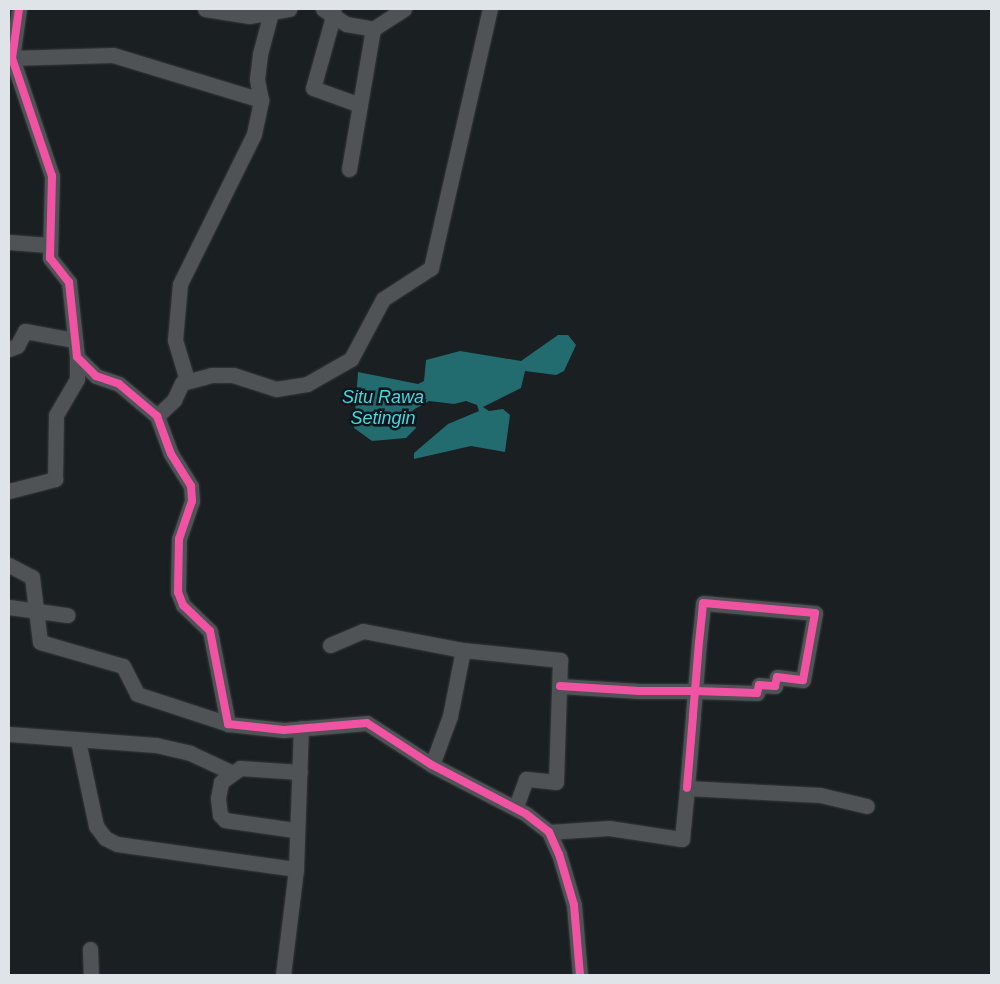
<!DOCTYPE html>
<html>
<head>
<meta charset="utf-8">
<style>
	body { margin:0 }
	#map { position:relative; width:1000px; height:984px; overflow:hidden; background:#1a1f22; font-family:Arial,sans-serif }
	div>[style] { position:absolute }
	.water>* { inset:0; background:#226b6e }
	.roads { filter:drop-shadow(0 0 1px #35393b) drop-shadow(0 0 1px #35393b) }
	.minor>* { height:15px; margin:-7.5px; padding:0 7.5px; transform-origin:7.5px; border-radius:7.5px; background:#505355 }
	.cycleway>* { height:8px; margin:-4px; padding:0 4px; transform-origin:4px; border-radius:4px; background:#f153a3 }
	span { translate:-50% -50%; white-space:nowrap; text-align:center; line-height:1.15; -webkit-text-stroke:5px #0e151c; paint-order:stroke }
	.water-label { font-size:18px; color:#43dae0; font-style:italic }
	.frame { position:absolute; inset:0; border:10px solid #dfe4e9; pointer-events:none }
</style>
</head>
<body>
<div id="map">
	<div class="water">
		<div style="clip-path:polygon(558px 335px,568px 335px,576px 345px,564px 371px,556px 375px,525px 371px,521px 388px,483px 407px,489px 411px,503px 409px,510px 415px,505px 452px,471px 446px,414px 459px,414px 453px,448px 424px,479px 411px,477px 405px,466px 401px,454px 404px,429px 401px,413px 410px,410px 417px,416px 428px,406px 438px,372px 441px,354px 428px,358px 372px,418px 384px,424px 381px,426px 360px,460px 351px,521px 361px)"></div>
	</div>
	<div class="roads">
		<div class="minor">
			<div style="left:19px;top:9px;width:49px;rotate:98.1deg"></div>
			<div style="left:12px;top:58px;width:125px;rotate:71.3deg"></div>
			<div style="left:52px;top:176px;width:82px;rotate:91.4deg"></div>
			<div style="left:50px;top:258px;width:31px;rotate:52deg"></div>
			<div style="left:69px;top:282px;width:75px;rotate:83.9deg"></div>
			<div style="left:77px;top:357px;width:27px;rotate:45deg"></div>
			<div style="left:96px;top:376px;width:24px;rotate:19deg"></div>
			<div style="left:119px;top:384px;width:50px;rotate:40.1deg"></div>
			<div style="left:157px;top:416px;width:40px;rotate:69.8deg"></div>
			<div style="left:171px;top:454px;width:38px;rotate:58deg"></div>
			<div style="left:191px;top:486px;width:15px;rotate:86deg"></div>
			<div style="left:192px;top:501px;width:40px;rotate:108.9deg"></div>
			<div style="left:179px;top:539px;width:53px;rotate:91.1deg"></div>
			<div style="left:178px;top:592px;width:14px;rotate:69deg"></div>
			<div style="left:183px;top:605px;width:37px;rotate:44deg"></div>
			<div style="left:210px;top:631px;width:95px;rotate:79deg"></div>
			<div style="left:228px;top:724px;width:56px;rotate:6.1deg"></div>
			<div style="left:284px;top:730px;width:83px;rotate:-4.8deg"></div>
			<div style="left:367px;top:723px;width:77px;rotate:32.9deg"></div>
			<div style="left:432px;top:765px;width:106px;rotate:27.5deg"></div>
			<div style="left:526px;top:814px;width:29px;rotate:38deg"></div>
			<div style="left:549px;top:832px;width:24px;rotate:66deg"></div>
			<div style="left:559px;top:854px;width:53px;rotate:73.6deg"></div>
			<div style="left:574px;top:905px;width:70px;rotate:85.1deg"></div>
			<div style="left:205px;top:9px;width:45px;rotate:9deg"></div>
			<div style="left:249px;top:16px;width:41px;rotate:-9.9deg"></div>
			<div style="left:323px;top:9px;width:27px;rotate:33deg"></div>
			<div style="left:346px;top:24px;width:27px;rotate:10deg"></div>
			<div style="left:373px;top:29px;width:37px;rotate:-33deg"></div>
			<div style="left:334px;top:13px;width:78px;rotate:105.6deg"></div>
			<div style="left:313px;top:88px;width:50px;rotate:19.9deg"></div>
			<div style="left:9px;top:58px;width:104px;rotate:-1.7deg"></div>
			<div style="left:113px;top:55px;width:155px;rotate:16.9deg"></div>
			<div style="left:261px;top:100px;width:21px;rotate:-101deg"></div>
			<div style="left:257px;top:79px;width:25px;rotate:-83deg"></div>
			<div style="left:260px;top:54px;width:47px;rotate:-75.1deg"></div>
			<div style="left:349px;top:169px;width:142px;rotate:-80.3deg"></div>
			<div style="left:9px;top:242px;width:40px;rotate:4.3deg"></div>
			<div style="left:9px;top:349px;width:9px;rotate:-21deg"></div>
			<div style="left:17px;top:346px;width:17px;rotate:-62deg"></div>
			<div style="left:25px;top:331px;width:50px;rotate:10.4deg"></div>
			<div style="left:187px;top:380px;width:42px;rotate:-106.7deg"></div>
			<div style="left:175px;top:340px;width:56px;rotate:-84.9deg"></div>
			<div style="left:180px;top:284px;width:167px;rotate:-63.7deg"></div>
			<div style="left:254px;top:134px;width:35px;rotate:-78deg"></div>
			<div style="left:157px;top:416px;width:23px;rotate:-43deg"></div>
			<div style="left:174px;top:400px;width:19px;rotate:-65deg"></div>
			<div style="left:182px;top:383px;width:30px;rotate:-15deg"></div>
			<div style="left:211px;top:375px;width:22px"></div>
			<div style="left:233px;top:375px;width:45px;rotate:18deg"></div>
			<div style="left:276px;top:389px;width:31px;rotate:-9deg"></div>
			<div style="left:307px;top:384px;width:51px;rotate:-29.6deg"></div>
			<div style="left:351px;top:359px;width:68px;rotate:-61.9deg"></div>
			<div style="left:383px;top:299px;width:57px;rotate:-32.9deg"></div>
			<div style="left:431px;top:268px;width:266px;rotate:-77.2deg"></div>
			<div style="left:9px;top:491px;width:48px;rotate:-14.6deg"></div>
			<div style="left:55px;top:479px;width:64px;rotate:-89.1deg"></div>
			<div style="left:56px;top:415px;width:42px;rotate:-59.7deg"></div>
			<div style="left:77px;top:379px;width:22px;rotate:-90deg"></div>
			<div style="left:9px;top:565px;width:26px;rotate:28deg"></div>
			<div style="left:32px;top:577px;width:65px;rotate:83deg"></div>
			<div style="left:40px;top:642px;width:86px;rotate:16.1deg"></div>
			<div style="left:123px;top:666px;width:31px;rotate:63deg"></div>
			<div style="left:137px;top:694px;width:96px;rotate:18.2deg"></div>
			<div style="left:9px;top:607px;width:59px;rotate:7.9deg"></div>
			<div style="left:330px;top:645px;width:36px;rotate:-23deg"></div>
			<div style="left:363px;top:631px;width:102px;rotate:10.8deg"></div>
			<div style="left:463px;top:650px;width:98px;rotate:5.9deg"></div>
			<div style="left:560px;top:660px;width:122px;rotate:91.9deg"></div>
			<div style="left:556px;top:782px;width:30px;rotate:-174deg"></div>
			<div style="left:526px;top:779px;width:30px;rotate:110deg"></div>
			<div style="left:560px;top:686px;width:79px;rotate:3.6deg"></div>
			<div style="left:639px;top:691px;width:56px"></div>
			<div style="left:695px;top:691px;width:62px;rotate:1.8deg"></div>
			<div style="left:757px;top:693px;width:8px;rotate:-76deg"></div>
			<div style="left:759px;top:685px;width:16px;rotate:4deg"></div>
			<div style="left:775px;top:686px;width:9px;rotate:-77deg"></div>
			<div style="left:777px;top:677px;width:26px;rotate:7deg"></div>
			<div style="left:803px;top:680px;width:68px;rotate:-79.8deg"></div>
			<div style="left:815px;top:613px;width:112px;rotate:-174.9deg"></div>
			<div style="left:703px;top:603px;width:11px;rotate:95deg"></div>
			<div style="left:702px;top:614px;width:28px;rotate:96deg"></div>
			<div style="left:699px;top:642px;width:49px;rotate:94.7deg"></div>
			<div style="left:695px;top:691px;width:25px;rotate:95deg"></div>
			<div style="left:693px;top:716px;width:72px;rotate:94.8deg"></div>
			<div style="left:9px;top:734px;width:147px;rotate:4.3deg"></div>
			<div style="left:156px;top:745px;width:35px;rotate:13deg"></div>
			<div style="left:190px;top:753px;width:45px;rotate:24.9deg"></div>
			<div style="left:78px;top:741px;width:87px;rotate:78deg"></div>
			<div style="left:96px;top:826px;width:15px;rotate:53deg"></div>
			<div style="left:105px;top:838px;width:13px;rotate:27deg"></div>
			<div style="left:117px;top:844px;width:181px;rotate:8deg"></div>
			<div style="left:432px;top:765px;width:52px;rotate:-69.8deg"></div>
			<div style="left:450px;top:716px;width:67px;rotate:-78.9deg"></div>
			<div style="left:294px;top:830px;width:70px;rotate:-171.8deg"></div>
			<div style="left:225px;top:820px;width:7px;rotate:-135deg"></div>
			<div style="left:220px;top:815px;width:17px;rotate:-97deg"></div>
			<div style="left:218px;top:798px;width:16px;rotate:-79deg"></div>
			<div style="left:221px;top:782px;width:24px;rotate:-36deg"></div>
			<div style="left:240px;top:768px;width:60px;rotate:3.8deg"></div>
			<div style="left:549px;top:832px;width:60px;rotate:-3.8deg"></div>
			<div style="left:609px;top:828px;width:74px;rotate:8.6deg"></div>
			<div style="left:682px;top:839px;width:51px;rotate:-84.4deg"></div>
			<div style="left:687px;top:788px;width:133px;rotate:3deg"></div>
			<div style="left:820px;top:795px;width:48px;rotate:13.2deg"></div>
			<div style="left:90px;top:949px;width:26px;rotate:88deg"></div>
			<div style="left:283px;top:975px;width:107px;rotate:-83deg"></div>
			<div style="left:296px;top:869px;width:141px;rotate:-88deg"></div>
		</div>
	</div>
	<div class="cycleway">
		<div style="left:19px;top:9px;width:49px;rotate:98.1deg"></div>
		<div style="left:12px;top:58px;width:125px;rotate:71.3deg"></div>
		<div style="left:52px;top:176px;width:82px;rotate:91.4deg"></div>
		<div style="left:50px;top:258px;width:31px;rotate:52deg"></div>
		<div style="left:69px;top:282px;width:75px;rotate:83.9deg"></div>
		<div style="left:77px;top:357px;width:27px;rotate:45deg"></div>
		<div style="left:96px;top:376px;width:24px;rotate:19deg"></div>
		<div style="left:119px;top:384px;width:50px;rotate:40.1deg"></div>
		<div style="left:157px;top:416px;width:40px;rotate:69.8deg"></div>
		<div style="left:171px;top:454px;width:38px;rotate:58deg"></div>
		<div style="left:191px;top:486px;width:15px;rotate:86deg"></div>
		<div style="left:192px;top:501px;width:40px;rotate:108.9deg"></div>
		<div style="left:179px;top:539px;width:53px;rotate:91.1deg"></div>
		<div style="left:178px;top:592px;width:14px;rotate:69deg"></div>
		<div style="left:183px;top:605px;width:37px;rotate:44deg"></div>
		<div style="left:210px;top:631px;width:95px;rotate:79deg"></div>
		<div style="left:228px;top:724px;width:56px;rotate:6.1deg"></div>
		<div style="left:284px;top:730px;width:83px;rotate:-4.8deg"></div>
		<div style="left:367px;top:723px;width:77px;rotate:32.9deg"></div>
		<div style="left:432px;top:765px;width:106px;rotate:27.5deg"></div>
		<div style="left:526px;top:814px;width:29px;rotate:38deg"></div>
		<div style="left:549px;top:832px;width:24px;rotate:66deg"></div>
		<div style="left:559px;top:854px;width:53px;rotate:73.6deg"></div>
		<div style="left:574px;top:905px;width:70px;rotate:85.1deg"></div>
		<div style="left:560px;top:686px;width:79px;rotate:3.6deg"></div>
		<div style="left:639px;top:691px;width:56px"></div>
		<div style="left:695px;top:691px;width:62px;rotate:1.8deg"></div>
		<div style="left:757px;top:693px;width:8px;rotate:-76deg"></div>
		<div style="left:759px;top:685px;width:16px;rotate:4deg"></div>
		<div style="left:775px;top:686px;width:9px;rotate:-77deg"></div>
		<div style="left:777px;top:677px;width:26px;rotate:7deg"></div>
		<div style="left:803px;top:680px;width:68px;rotate:-79.8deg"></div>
		<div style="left:815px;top:613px;width:112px;rotate:-174.9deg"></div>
		<div style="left:703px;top:603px;width:11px;rotate:95deg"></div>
		<div style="left:702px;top:614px;width:28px;rotate:96deg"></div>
		<div style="left:699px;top:642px;width:49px;rotate:94.7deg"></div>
		<div style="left:695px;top:691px;width:25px;rotate:95deg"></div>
		<div style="left:693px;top:716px;width:72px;rotate:94.8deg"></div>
	</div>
	<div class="water-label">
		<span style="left:383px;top:408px">Situ Rawa<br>Setingin</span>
	</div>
	<div class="frame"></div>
</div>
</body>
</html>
